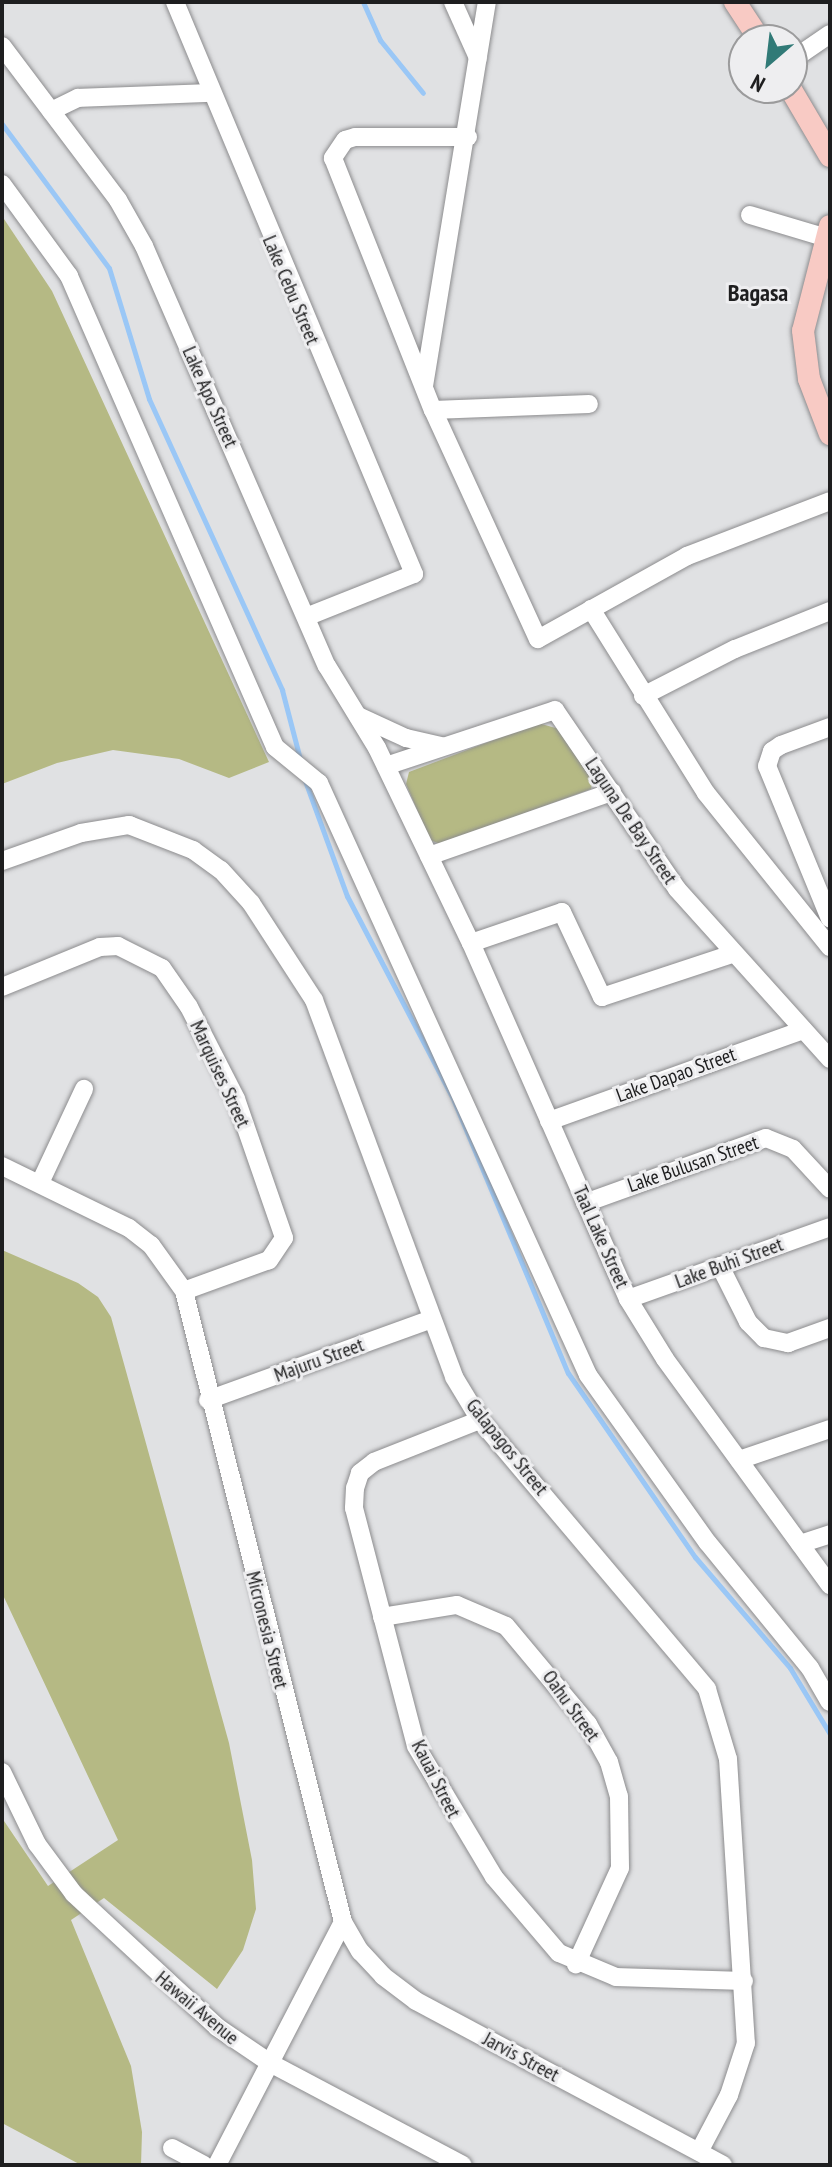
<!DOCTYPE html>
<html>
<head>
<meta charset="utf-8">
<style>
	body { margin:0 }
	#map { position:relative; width:832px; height:2167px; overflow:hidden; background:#e0e1e3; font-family:"PT Sans Narrow",sans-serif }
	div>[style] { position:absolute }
	.green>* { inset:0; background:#b5b984 }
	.stream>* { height:5px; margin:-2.5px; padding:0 2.5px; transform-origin:2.5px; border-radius:2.5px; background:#9ac7f6 }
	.roads { filter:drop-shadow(0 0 2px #8c8c8e) drop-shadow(0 0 2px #8c8c8e) }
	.minor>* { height:18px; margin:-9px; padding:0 9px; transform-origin:9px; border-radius:9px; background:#fff }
	.major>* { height:22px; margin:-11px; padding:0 11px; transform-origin:11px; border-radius:11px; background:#f8cac4 }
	span { translate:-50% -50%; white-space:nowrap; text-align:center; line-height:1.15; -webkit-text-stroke:6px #eeeef0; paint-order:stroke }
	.street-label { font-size:20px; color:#1e1e1f }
	.quarter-label { font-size:24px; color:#1e1e1f; font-weight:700 }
	.frame { position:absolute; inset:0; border:4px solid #1e1e1f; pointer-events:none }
	.north { position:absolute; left:728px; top:24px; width:80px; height:80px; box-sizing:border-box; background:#eeeef0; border:2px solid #9b9b9c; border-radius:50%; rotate:208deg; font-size:22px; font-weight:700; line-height:32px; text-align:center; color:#1e1e1f }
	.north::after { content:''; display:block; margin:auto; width:28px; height:36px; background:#317a77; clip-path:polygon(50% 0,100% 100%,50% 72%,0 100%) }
</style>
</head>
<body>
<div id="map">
	<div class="green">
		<div style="clip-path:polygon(2px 216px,52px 291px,269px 762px,229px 778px,179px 759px,113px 750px,57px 763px,2px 784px)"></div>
		<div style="clip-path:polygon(538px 723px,559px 729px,593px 780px,591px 789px,440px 844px,430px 840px,406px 784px,409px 772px)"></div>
		<div style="clip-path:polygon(2px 1250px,78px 1283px,98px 1297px,111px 1317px,229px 1743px,252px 1860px,256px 1909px,243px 1950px,217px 1989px,104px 1898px,71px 1920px,131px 2066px,142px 2132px,141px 2165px,81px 2165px,2px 2123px,2px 1818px,48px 1886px,118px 1840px,2px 1593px)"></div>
	</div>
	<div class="stream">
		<div style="left:363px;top:2px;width:42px;rotate:65.9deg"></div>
		<div style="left:380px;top:40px;width:68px;rotate:50.9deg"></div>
		<div style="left:2px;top:124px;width:179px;rotate:53.4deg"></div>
		<div style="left:109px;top:268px;width:137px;rotate:73deg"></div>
		<div style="left:149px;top:399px;width:320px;rotate:65.4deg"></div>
		<div style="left:282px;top:690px;width:71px;rotate:75.4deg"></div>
		<div style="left:304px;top:778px;width:126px;rotate:70deg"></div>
		<div style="left:347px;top:896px;width:231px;rotate:62.4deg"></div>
		<div style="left:454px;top:1101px;width:295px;rotate:67.3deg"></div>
		<div style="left:568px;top:1373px;width:224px;rotate:55.4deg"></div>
		<div style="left:695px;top:1557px;width:146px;rotate:49.4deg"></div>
		<div style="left:790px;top:1668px;width:77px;rotate:58.8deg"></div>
	</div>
	<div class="roads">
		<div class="minor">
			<div style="left:175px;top:2px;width:620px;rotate:67.32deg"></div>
			<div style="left:414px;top:574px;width:116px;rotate:158.3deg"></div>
			<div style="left:453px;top:2px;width:61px;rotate:65.9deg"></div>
			<div style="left:2px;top:46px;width:193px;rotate:53deg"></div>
			<div style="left:118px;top:200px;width:53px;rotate:60.5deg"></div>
			<div style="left:144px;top:246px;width:458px;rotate:66.5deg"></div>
			<div style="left:327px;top:666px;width:96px;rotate:58.6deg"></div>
			<div style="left:377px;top:748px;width:216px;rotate:64.3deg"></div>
			<div style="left:471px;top:943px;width:389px;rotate:66.2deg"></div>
			<div style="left:628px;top:1299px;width:70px;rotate:58.3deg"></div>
			<div style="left:665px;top:1359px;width:280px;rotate:53.9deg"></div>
			<div style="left:792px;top:60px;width:46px;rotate:-34.4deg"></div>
			<div style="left:51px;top:111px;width:30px;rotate:-26deg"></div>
			<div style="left:78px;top:98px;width:131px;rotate:-2.2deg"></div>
			<div style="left:468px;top:137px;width:113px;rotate:180deg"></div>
			<div style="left:355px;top:137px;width:10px;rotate:163deg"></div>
			<div style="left:345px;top:140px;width:22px;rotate:124deg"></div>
			<div style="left:333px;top:158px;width:271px;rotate:68.4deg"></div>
			<div style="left:433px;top:410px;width:252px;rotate:65.4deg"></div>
			<div style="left:538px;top:639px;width:171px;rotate:-29.1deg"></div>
			<div style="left:687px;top:556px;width:153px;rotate:-21deg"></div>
			<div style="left:2px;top:184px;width:114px;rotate:53.9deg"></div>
			<div style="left:69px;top:276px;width:514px;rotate:66.38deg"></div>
			<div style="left:275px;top:747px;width:57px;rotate:39.3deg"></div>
			<div style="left:319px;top:783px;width:650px;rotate:65.56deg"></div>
			<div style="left:588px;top:1375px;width:206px;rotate:54.5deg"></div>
			<div style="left:708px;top:1543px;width:161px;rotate:50.8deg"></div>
			<div style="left:810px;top:1668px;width:39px;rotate:60deg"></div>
			<div style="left:750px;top:215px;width:80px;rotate:16.6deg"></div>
			<div style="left:424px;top:386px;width:389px;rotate:-80.7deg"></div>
			<div style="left:433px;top:410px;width:156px;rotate:-2.2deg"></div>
			<div style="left:591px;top:609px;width:217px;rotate:58deg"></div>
			<div style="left:706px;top:793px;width:198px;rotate:51.2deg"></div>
			<div style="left:643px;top:696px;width:103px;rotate:-27.1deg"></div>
			<div style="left:735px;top:649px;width:102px;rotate:-21.8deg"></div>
			<div style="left:358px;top:716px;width:53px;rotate:24.6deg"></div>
			<div style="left:406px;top:738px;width:37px;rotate:13deg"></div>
			<div style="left:830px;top:727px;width:52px;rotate:159.8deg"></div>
			<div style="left:781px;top:745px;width:11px;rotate:146deg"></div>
			<div style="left:772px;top:751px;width:16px;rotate:108deg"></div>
			<div style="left:767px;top:766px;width:165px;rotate:67.6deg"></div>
			<div style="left:386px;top:766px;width:178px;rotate:-18.3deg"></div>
			<div style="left:555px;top:710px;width:217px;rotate:55.7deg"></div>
			<div style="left:677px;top:889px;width:229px;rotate:48deg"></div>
			<div style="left:429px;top:856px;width:194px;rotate:-19.3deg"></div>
			<div style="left:2px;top:861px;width:84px;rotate:-19.5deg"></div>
			<div style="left:81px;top:833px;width:49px;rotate:-9.5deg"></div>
			<div style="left:129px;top:825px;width:69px;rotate:21.3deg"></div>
			<div style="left:193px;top:850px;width:34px;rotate:36deg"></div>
			<div style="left:221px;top:870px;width:45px;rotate:47.7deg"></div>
			<div style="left:251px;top:903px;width:116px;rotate:57deg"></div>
			<div style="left:314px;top:1000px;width:402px;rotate:69.6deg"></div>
			<div style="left:454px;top:1377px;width:50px;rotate:58.8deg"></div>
			<div style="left:480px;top:1420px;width:352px;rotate:49.8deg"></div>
			<div style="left:707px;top:1689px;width:73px;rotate:73.3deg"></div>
			<div style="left:728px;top:1759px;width:285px;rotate:86.4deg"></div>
			<div style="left:746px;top:2043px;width:55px;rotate:108.1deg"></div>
			<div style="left:729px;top:2095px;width:64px;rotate:117.8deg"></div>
			<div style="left:471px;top:943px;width:96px;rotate:-18.8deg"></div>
			<div style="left:562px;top:912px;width:94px;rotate:64.8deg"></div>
			<div style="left:602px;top:997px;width:137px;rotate:-18.3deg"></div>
			<div style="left:2px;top:987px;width:106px;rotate:-22.2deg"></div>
			<div style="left:100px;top:947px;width:18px;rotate:-3deg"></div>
			<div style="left:118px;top:946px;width:49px;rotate:26.6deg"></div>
			<div style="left:162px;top:968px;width:47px;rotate:55.3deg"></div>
			<div style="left:189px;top:1007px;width:103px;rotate:62.9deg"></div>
			<div style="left:236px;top:1099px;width:147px;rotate:70.9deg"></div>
			<div style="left:284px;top:1238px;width:27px;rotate:124deg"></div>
			<div style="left:269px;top:1260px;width:90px;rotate:160deg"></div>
			<div style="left:549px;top:1121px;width:270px;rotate:-19.7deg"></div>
			<div style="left:2px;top:1166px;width:141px;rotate:26deg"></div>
			<div style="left:129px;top:1228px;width:28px;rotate:38deg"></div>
			<div style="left:151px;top:1245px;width:57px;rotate:54.3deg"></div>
			<div style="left:184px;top:1291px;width:651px;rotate:75.86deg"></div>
			<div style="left:343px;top:1922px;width:34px;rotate:60deg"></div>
			<div style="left:360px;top:1951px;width:34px;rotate:47deg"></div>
			<div style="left:383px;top:1976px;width:41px;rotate:37.1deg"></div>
			<div style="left:416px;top:2001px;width:348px;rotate:28.1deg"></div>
			<div style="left:40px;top:1183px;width:104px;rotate:-64.9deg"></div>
			<div style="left:585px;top:1203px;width:192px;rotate:-19.8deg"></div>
			<div style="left:766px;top:1138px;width:29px;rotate:22deg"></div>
			<div style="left:793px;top:1149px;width:54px;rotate:47.2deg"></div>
			<div style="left:720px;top:1266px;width:63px;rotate:63.4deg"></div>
			<div style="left:748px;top:1322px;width:23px;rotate:45deg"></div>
			<div style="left:764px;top:1338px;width:25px;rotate:12deg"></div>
			<div style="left:788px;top:1343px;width:45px;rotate:-19.7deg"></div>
			<div style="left:628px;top:1299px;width:214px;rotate:-19.6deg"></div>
			<div style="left:208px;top:1400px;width:235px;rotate:-19.9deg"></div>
			<div style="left:480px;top:1420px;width:114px;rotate:158.4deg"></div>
			<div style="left:374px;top:1462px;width:18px;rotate:142deg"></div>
			<div style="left:360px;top:1473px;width:16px;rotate:108deg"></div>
			<div style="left:355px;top:1488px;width:20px;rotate:93deg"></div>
			<div style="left:354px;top:1508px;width:246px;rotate:75.4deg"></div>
			<div style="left:416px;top:1746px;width:152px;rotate:59.2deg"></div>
			<div style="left:494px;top:1877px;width:100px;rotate:49.5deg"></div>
			<div style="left:559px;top:1953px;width:62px;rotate:22.8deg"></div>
			<div style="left:616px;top:1977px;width:128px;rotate:1.8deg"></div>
			<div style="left:739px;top:1460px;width:96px;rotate:-18.8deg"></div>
			<div style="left:800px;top:1544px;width:32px;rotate:-18deg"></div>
			<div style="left:382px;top:1617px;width:76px;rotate:-9.1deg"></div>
			<div style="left:457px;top:1605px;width:53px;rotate:23.2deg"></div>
			<div style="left:506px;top:1626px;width:128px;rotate:50.1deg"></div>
			<div style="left:588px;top:1724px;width:43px;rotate:61.1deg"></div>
			<div style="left:609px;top:1762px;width:35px;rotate:74deg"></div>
			<div style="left:619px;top:1796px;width:72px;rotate:89.2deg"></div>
			<div style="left:620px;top:1868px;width:106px;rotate:114.6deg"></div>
			<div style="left:2px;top:1772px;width:80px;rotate:64.1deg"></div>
			<div style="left:37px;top:1844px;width:62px;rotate:53.5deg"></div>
			<div style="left:74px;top:1894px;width:195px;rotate:42.9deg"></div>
			<div style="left:217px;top:2027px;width:64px;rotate:34.2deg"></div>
			<div style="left:270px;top:2063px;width:218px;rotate:27.9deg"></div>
			<div style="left:172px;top:2148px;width:36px;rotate:28deg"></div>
			<div style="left:217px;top:2165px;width:274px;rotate:-62.6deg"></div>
		</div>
		<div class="major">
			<div style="left:735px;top:2px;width:45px;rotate:56.7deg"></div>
			<div style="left:790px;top:88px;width:79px;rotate:59.5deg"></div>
			<div style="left:830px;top:226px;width:108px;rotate:104.4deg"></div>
			<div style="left:803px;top:331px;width:48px;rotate:82.9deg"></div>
			<div style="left:809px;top:379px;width:59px;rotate:69.1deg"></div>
		</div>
	</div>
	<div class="street-label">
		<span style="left:291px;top:290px;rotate:67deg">Lake Cebu Street</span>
		<span style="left:210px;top:397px;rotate:66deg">Lake Apo Street</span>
		<span style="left:631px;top:821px;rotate:56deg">Laguna De Bay Street</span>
		<span style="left:220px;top:1074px;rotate:65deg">Marquises Street</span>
		<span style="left:676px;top:1075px;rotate:-20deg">Lake Dapao Street</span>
		<span style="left:693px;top:1164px;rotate:-19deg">Lake Bulusan Street</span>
		<span style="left:601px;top:1237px;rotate:66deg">Taal Lake Street</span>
		<span style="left:729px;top:1263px;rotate:-20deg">Lake Buhi Street</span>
		<span style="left:319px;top:1360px;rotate:-20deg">Majuru Street</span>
		<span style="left:507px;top:1447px;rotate:51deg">Galapagos Street</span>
		<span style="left:267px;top:1630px;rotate:76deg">Micronesia Street</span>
		<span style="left:571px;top:1706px;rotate:54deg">Oahu Street</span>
		<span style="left:436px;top:1779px;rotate:63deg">Kauai Street</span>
		<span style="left:197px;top:2008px;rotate:40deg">Hawaii Avenue</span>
		<span style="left:521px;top:2057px;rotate:28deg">Jarvis Street</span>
	</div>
	<div class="quarter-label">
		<span style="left:758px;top:293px">Bagasa</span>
	</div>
	<div class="frame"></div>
	<div class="north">N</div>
</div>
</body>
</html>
